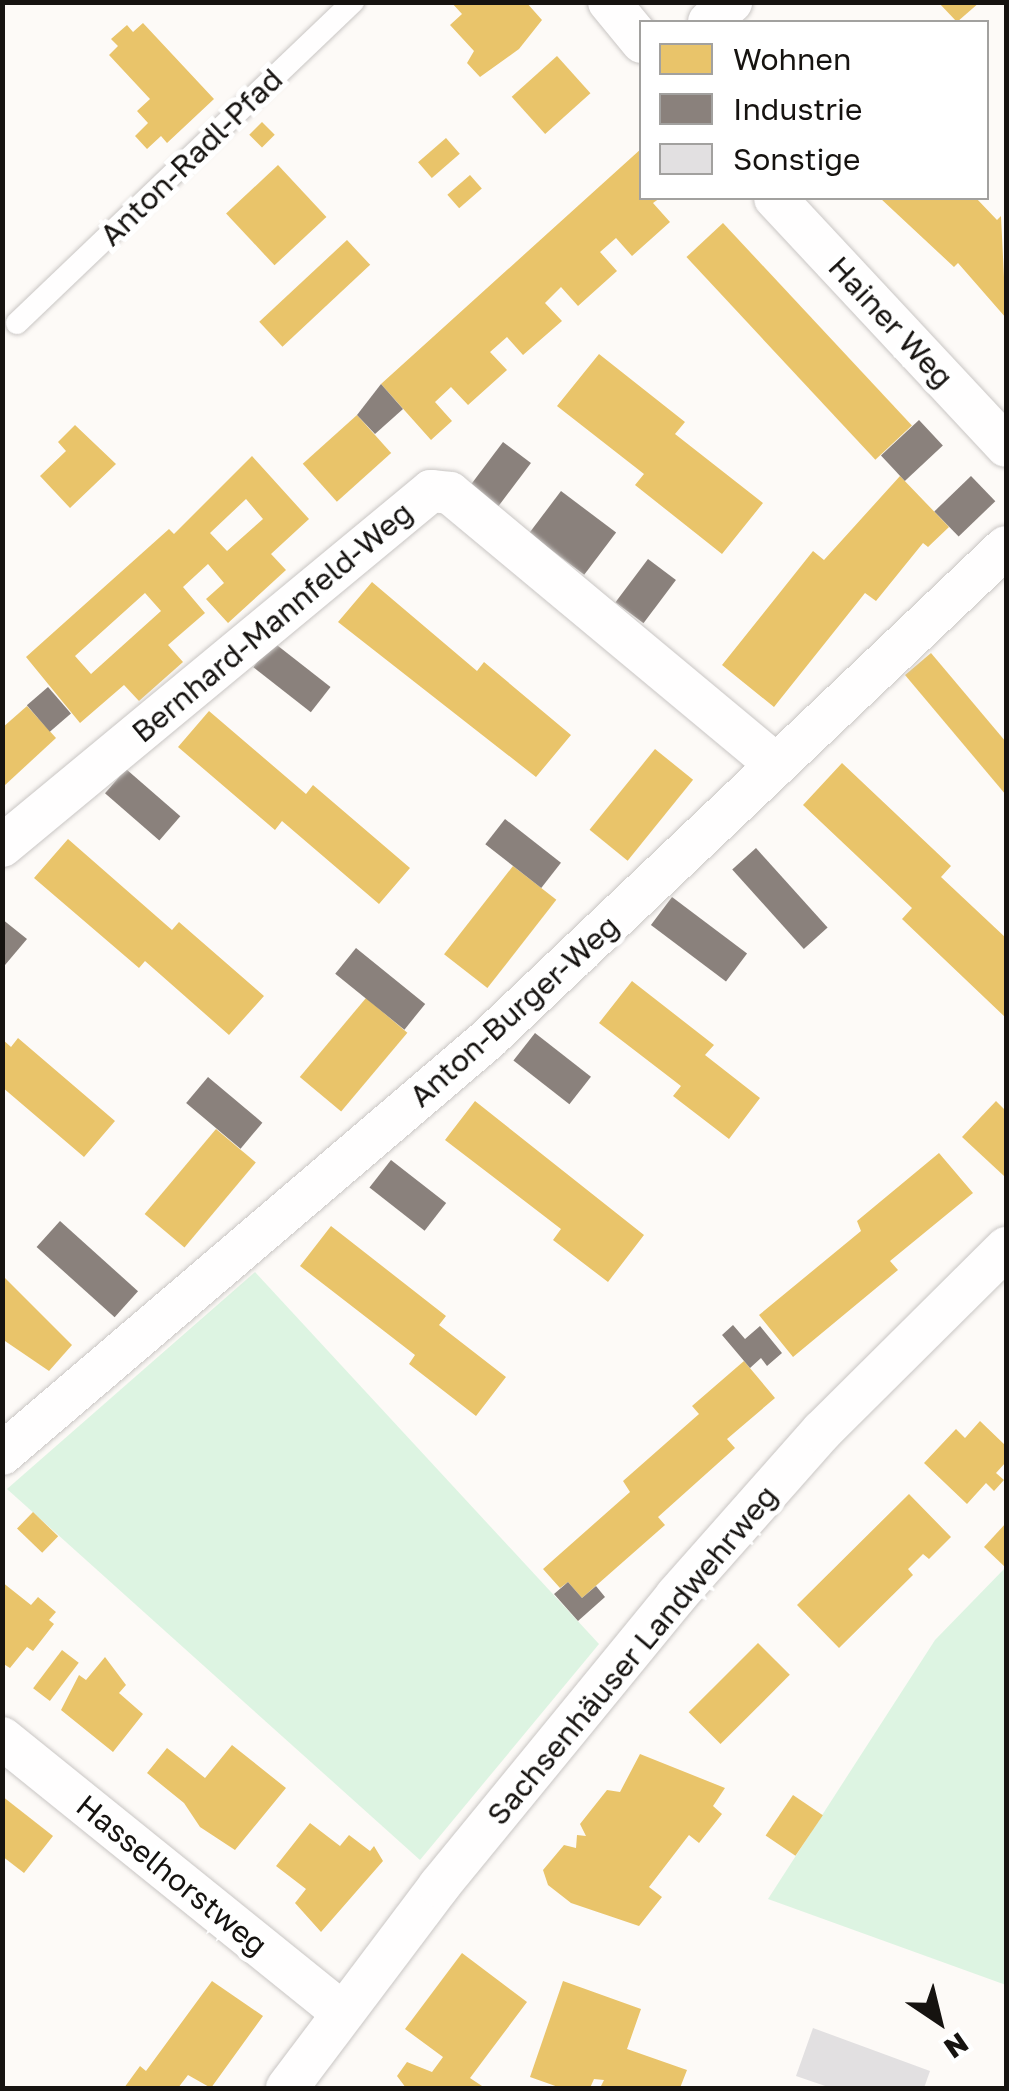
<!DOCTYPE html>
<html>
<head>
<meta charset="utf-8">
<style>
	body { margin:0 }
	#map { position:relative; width:1009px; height:2091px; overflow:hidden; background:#fdfaf7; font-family:"Golos Text",sans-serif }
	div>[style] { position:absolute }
	.green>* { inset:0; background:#ddf4e2 }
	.homes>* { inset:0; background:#e9c46a; transform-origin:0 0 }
	.industry>* { inset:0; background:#8a817c; transform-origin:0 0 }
	.building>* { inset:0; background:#e2e0e1 }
	.roads { filter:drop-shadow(0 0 2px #c9c6c4) drop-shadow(0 0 2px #c9c6c4) }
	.service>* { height:22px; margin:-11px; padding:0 11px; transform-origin:11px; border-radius:11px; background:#fffefe }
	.minor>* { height:42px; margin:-21px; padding:0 21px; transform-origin:21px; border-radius:21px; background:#fffefe }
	span { translate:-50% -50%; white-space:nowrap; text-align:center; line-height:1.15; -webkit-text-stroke:10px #fff; paint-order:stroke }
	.street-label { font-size:30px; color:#161310 }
	.frame { position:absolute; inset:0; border:5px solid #161310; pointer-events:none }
	.legend { position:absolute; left:639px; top:20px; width:350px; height:180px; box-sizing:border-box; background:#fff; border:2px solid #a2a19f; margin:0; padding:12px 18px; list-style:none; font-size:30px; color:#161310 }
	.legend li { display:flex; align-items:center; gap:20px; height:50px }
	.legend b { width:50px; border:2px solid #a2a19f }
	.north { position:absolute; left:889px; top:1971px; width:100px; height:100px; -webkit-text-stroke:8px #fff; paint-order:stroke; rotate:145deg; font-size:28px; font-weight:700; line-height:40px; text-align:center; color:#161310 }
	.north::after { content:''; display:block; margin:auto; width:35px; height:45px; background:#161310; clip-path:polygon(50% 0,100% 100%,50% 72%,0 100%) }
</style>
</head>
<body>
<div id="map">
	<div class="green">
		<div style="clip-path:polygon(255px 1272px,599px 1644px,420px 1860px,7px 1489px)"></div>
		<div style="clip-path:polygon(1006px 1567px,1006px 1985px,768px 1899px,935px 1640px)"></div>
	</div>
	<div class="homes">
		<div style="clip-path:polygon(451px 2px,526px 2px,542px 20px,519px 49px,480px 77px,467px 63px,474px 51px,450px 25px,462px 14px)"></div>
		<div style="clip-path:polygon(938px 2px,980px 2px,957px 22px)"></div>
		<div style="clip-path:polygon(143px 23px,214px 99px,167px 143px,161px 136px,147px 149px,135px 136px,148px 123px,137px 111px,150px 99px,109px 55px,118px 46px,111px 39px,127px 25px,133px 32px)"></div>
		<div style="left:557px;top:56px;width:50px;height:61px;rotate:48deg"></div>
		<div style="left:262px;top:122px;width:18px;height:18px;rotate:45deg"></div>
		<div style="left:446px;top:138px;width:21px;height:37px;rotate:49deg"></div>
		<div style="clip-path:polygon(642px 148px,642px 198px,660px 198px,653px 203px,670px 222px,632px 256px,616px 238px,600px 252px,617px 271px,578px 306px,561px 287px,545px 303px,562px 321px,523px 355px,507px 337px,490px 352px,507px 370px,468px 405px,451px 387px,435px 402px,452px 421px,431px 440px,381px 384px)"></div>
		<div style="left:278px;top:165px;width:71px;height:71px;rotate:47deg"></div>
		<div style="left:470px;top:175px;width:18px;height:30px;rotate:49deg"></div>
		<div style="clip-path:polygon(880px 198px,976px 198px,997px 220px,1001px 216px,1006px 318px,958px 263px,954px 267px)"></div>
		<div style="left:723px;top:223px;width:277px;height:50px;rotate:47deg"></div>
		<div style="left:347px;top:240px;width:34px;height:120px;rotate:47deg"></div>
		<div style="clip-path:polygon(599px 354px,685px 422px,675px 434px,763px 503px,722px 554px,635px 485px,644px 474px,557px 406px)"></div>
		<div style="left:357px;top:415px;width:51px;height:73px;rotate:48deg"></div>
		<div style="clip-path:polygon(75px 425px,116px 464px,70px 508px,40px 476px,66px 451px,58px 442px)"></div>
		<div style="clip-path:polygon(evenodd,252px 456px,309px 519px,271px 554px,286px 570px,228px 623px,206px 599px,224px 583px,208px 564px,183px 587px,205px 613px,168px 645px,183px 662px,139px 701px,124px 685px,80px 723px,26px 657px,169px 529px,174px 534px,252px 456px,246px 499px,263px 519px,227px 551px,210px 533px,246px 499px,252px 456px,145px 593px,161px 611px,91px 674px,75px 656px,145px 593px)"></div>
		<div style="clip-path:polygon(900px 476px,949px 527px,928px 547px,923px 543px,876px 601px,865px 593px,774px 707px,722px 665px,813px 551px,824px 560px)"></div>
		<div style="clip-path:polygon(372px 582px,477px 671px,484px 662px,571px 735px,536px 777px,338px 622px)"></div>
		<div style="clip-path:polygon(931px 653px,1006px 742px,1006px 795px,905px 675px)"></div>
		<div style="clip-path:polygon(27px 706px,56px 738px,4px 786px,2px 728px)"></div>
		<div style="clip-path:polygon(209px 711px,306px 794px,313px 785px,410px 868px,379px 904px,282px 821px,275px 830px,178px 747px)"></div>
		<div style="left:655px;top:749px;width:49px;height:104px;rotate:39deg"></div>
		<div style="clip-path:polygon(842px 763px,951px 866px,941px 877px,1006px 938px,1006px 1018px,902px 919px,912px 908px,803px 805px)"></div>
		<div style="clip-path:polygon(68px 839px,172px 930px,179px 922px,264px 996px,229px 1035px,145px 961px,139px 968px,34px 878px)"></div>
		<div style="left:513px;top:866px;width:55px;height:112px;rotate:38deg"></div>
		<div style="clip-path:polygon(632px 981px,714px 1045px,705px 1055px,760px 1098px,729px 1139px,673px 1096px,681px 1086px,599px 1023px)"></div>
		<div style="left:366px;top:998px;width:54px;height:103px;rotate:40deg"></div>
		<div style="clip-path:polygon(18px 1038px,115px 1121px,84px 1157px,2px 1087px,2px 1039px,11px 1047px)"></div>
		<div style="clip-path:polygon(475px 1101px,644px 1235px,608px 1282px,553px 1240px,561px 1229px,445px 1140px)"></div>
		<div style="clip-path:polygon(996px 1101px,1006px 1111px,1004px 1176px,962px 1137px)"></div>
		<div style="left:216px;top:1129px;width:52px;height:111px;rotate:40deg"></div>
		<div style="clip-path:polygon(939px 1153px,973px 1193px,890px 1261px,898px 1270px,793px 1357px,759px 1315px,861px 1231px,857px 1221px)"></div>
		<div style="clip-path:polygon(331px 1226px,446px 1316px,439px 1325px,506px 1377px,476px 1416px,409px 1364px,415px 1355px,300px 1266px)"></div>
		<div style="clip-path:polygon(2px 1275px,72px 1345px,49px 1371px,2px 1339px)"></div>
		<div style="clip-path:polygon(744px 1361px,775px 1398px,727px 1439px,735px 1448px,658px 1517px,665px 1525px,582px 1598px,568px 1582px,560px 1588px,543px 1569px,630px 1492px,623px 1481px,699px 1414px,692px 1406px)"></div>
		<div style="clip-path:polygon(980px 1421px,1006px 1446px,1006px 1462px,996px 1473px,1004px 1480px,994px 1491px,986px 1483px,967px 1504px,924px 1463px,956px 1429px,965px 1438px)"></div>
		<div style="clip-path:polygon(909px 1494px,951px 1537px,929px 1559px,923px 1554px,908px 1569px,913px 1575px,839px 1648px,797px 1605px)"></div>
		<div style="left:33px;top:1512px;width:35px;height:23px;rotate:44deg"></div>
		<div style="clip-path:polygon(1006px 1523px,1006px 1568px,984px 1547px)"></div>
		<div style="clip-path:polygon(2px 1582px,31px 1605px,38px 1597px,56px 1612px,49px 1620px,54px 1624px,33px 1651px,27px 1647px,10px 1668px,2px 1663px)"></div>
		<div style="left:758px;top:1643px;width:45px;height:98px;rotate:45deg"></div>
		<div style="left:62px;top:1650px;width:21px;height:48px;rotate:37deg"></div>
		<div style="clip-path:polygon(105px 1657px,126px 1685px,119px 1693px,143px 1714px,113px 1752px,61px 1710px,79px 1675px,86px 1680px)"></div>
		<div style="clip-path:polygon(232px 1745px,286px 1788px,235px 1850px,200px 1827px,184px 1803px,147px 1773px,167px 1748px,205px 1778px)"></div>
		<div style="clip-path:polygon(640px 1754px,725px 1788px,713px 1806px,722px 1814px,699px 1843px,689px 1835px,649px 1887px,662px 1897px,639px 1926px,571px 1903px,548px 1885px,543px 1870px,564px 1845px,576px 1848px,577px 1835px,586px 1836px,580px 1824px,607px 1790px,620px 1792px)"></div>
		<div style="left:793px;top:1795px;width:36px;height:49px;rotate:34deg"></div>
		<div style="clip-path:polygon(2px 1796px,53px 1836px,24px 1873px,2px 1856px)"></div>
		<div style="clip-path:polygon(310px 1823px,340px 1846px,349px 1835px,370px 1851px,374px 1846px,383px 1861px,321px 1932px,295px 1903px,306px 1889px,276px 1866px)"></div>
		<div style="clip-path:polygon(462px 1953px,527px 2002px,470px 2078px,485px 2088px,406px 2088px,397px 2076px,407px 2062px,432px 2072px,443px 2057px,405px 2029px)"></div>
		<div style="clip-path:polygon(212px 1981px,263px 2016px,211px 2088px,188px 2075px,178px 2088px,124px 2088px,140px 2066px,146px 2071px)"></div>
		<div style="clip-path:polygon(563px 1981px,641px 2009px,627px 2049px,687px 2070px,680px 2088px,600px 2088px,604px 2080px,594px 2079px,590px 2088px,561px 2088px,530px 2077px)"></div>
	</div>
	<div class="industry">
		<div style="clip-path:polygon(381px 384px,403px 409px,375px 434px,357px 415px)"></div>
		<div style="left:919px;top:420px;width:35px;height:52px;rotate:47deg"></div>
		<div style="left:503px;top:442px;width:35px;height:56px;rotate:37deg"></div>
		<div style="left:971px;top:476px;width:35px;height:51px;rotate:46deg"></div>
		<div style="left:561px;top:491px;width:69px;height:53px;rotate:37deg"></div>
		<div style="left:648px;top:559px;width:35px;height:54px;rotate:37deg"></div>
		<div style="left:273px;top:642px;width:73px;height:32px;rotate:38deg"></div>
		<div style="left:48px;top:687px;width:35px;height:28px;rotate:49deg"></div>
		<div style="left:126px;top:769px;width:72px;height:32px;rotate:41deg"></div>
		<div style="left:505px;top:819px;width:71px;height:32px;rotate:38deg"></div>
		<div style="left:756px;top:848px;width:107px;height:32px;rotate:48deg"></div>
		<div style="left:672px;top:897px;width:94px;height:35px;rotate:37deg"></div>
		<div style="clip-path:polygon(2px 919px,27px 939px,5px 965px,2px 964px)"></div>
		<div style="left:356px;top:948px;width:89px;height:33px;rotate:39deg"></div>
		<div style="left:535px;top:1033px;width:71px;height:35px;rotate:38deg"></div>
		<div style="left:208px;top:1077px;width:71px;height:34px;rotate:40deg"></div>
		<div style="left:391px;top:1160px;width:70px;height:35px;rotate:38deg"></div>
		<div style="left:60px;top:1221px;width:105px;height:35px;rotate:42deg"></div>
		<div style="clip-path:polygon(733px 1325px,745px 1339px,760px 1326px,782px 1353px,767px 1366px,761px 1358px,750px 1368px,722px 1335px)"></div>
		<div style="clip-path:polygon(568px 1582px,582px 1598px,596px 1586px,605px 1597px,578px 1621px,554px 1594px)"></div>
	</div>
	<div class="building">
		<div style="clip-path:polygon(813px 2028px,930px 2071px,924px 2088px,831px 2088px,796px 2076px)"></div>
	</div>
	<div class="roads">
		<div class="service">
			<div style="left:17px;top:323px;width:465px;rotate:-43.7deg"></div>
		</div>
		<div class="minor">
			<div style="left:609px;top:2px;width:52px;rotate:50.5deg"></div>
			<div style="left:709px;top:22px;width:30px;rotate:-42deg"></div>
			<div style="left:775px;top:198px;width:339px;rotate:47deg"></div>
			<div style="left:2px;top:846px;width:557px;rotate:-39.61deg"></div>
			<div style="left:431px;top:491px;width:19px;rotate:6deg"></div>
			<div style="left:450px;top:493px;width:425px;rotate:39.8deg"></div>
			<div style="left:2px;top:1454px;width:639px;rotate:-40.49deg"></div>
			<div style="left:488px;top:1039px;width:714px;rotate:-43.53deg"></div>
			<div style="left:2px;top:1738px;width:437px;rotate:38.9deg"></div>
			<div style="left:287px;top:2088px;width:253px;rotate:-53deg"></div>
			<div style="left:439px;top:1886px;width:375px;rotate:-50.7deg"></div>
			<div style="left:676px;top:1596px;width:220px;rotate:-48.5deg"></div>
			<div style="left:822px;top:1431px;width:260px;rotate:-44.8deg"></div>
		</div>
	</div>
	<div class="street-label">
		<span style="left:191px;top:157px;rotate:-44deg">Anton-Radl-Pfad</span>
		<span style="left:891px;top:322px;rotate:47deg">Hainer Weg</span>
		<span style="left:272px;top:622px;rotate:-40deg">Bernhard-Mannfeld-Weg</span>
		<span style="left:514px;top:1011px;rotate:-42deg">Anton-Burger-Weg</span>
		<span style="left:632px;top:1655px;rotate:-50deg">Sachsenhäuser Landwehrweg</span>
		<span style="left:172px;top:1875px;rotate:39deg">Hasselhorstweg</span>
	</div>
	<div class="frame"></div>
	<ul class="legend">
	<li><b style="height:28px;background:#e9c46a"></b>Wohnen</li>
	<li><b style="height:28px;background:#8a817c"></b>Industrie</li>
	<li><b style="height:28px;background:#e2e0e1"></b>Sonstige</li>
	</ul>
	<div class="north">N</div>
</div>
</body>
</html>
